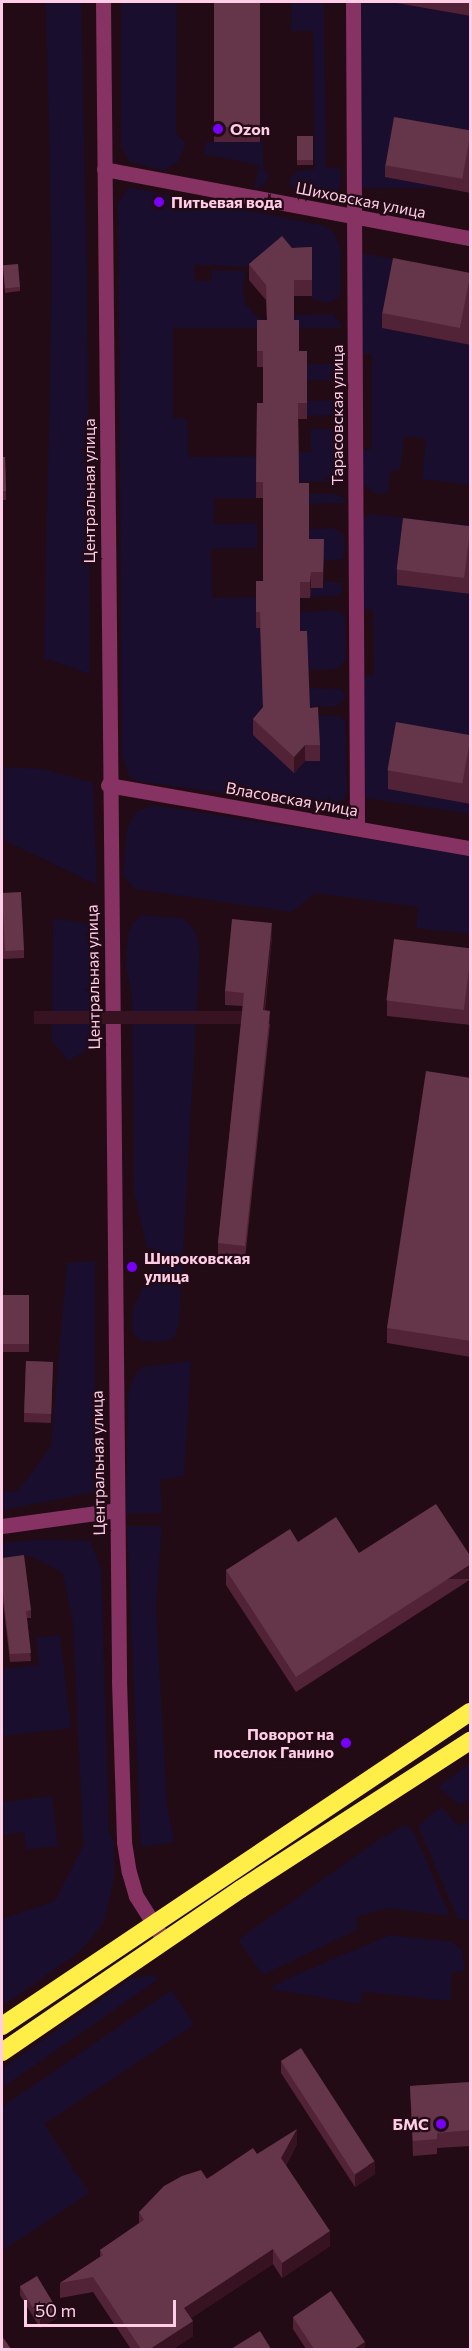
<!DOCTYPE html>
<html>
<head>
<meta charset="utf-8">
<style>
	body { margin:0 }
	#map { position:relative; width:472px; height:2351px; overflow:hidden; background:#230b16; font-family:Commissioner,sans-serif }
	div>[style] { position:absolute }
	.green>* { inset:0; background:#190e2d; transform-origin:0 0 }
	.minor>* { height:15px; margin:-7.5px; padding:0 7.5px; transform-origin:7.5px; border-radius:7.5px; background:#863263 }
	.highway>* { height:18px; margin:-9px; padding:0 9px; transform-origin:9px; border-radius:9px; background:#ffed48 }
	.wall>* { inset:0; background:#522336; transform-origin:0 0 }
	.shaded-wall>* { inset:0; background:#371221; transform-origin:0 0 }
	.building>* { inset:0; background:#653549; transform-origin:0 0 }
	.dots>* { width:16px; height:16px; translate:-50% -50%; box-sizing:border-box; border:3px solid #230b16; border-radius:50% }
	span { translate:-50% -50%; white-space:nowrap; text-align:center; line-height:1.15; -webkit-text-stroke:4.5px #230b16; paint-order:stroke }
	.poi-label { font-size:16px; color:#ffcde6; font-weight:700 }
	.left { translate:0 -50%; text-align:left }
	.right { translate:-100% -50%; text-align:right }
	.street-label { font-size:16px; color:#ffcde6 }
	.frame { position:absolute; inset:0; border:3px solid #ffcde6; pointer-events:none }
	.scale { position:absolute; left:24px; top:2300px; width:152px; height:27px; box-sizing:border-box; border:3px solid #ffcde6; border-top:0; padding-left:8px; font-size:18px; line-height:21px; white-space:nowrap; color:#ffcde6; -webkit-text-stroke:4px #230b16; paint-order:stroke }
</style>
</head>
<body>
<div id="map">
	<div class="green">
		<div style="clip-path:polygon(46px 2px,81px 2px,87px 272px,90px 674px,44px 658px,52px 275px)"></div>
		<div style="clip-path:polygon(121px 2px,177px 2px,176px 134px,185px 142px,185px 146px,179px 161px,164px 171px,130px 162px,121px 147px)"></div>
		<div style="clip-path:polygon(292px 2px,324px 2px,326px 167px,340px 168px,341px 183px,336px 194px,325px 200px,300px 196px,289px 183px,290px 179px,297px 171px,315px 169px,313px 31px,291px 31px)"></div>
		<div style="left:359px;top:2px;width:111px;height:186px"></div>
		<div style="clip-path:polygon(206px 142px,263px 142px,264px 172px,270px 173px,265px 184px,254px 190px,259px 165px,203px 154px)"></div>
		<div style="clip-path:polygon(129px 187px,325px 226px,335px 234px,341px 250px,340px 296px,329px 303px,312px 299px,312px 263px,251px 261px,247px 267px,194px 265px,195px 281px,212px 281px,211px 270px,246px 271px,243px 287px,246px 305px,259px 319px,294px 320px,295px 315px,333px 314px,341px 324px,341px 328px,173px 328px,173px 418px,187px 419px,188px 457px,282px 456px,283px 452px,311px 452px,311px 429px,334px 429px,343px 436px,344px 472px,339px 481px,300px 482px,299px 466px,257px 465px,256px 498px,214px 498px,214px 524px,257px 523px,257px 548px,211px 549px,212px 598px,256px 597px,257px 628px,300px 612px,336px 610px,345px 616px,346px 658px,341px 666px,334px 669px,308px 670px,261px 648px,315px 719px,321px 715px,339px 716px,345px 720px,347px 790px,345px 798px,330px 808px,137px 781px,129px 776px,122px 757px,118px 203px)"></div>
		<div style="clip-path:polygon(360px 253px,470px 273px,470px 485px,422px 479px,426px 439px,404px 436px,400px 471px,391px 470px,388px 493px,376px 494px,363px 485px,361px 450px,372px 449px,372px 354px,361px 354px)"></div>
		<div style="clip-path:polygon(299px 364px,334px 364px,340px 366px,342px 375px,336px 380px,307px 380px)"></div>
		<div style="clip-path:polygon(307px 401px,335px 401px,341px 405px,341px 411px,335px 415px,307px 416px)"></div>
		<div style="clip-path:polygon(299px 494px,336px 494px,344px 498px,346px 503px,309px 504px)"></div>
		<div style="clip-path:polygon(368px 514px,470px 525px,470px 814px,365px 798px,363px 676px,374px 675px,373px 610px,362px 609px,362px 523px)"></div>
		<div style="clip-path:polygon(334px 528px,343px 534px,345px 546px,343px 559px,324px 561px,323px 555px,309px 555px,309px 529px)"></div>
		<div style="clip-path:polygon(324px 581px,341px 583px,343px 591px,337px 596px,310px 597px,310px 588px,323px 588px)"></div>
		<div style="clip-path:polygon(309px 688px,341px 689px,346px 697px,337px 706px,309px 707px)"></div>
		<div style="clip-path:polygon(2px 767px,43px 769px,93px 783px,97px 885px,2px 839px)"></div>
		<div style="clip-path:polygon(153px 805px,470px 855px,470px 934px,416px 928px,418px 907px,316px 893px,291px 912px,135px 889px,123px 876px,127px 829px,136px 812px)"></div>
		<div style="clip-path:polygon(142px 915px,181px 918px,187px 921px,196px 933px,200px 949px,179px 1324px,174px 1338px,162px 1342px,144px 1341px,134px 1335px,132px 1329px,133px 1308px,147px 1278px,153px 1277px,154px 1249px,147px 1248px,134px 1193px,132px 995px,126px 967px,127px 941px,132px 924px)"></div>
		<div style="clip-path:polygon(53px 918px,96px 925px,97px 1044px,68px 1061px,52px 1041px)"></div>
		<div style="clip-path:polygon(95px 1261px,95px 1492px,2px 1510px,2px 1493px,18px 1491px,51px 1446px,67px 1263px)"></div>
		<div style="clip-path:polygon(191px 1361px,184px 1476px,160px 1480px,162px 1513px,126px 1514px,128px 1398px,131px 1383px,136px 1373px,143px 1367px)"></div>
		<div style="clip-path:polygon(127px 1526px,162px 1526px,156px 1607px,167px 1806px,174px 1842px,141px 1847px)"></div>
		<div style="clip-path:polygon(43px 1539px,90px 1541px,101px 1568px,109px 1833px,114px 1841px,114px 1880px,104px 1921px,88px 1943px,75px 1955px,2px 2006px,2px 1919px,55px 1901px,85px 1842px,83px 1840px,73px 1623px,63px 1573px,31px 1556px,2px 1557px,2px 1543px)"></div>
		<div style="clip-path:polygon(60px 1635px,71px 1728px,2px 1736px,2px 1669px,39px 1665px,36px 1638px)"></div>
		<div style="clip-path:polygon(470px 1763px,470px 1799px,460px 1805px,438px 1787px)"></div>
		<div style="clip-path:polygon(52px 1796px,58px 1846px,26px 1850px,24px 1832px,2px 1835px,2px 1802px)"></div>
		<div style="clip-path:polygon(441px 1807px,459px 1826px,470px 1820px,470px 1920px,458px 1919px,418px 1826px)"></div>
		<div style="clip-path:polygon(405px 1825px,413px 1830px,450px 1916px,388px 1908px,356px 1917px,358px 1929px,263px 1975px,238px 1940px,377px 1841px)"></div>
		<div style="clip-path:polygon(390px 1935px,452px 1942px,462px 1950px,465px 1971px,452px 1972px,450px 2001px,363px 1992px,360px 2004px,270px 1989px,289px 1978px)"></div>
		<div style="clip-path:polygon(152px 1975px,160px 1978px,2px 2088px,2px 2069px,130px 1979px)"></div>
		<div style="clip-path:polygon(172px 1990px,194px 2025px,44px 2124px,89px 2193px,2px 2251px,2px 2107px)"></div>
	</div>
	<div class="minor">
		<div style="left:103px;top:2px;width:1679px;rotate:89.45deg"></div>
		<div style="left:119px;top:1681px;width:161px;rotate:88.2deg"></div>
		<div style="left:124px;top:1842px;width:30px;rotate:81deg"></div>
		<div style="left:129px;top:1872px;width:25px;rotate:74deg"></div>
		<div style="left:136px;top:1896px;width:45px;rotate:57.7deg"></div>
		<div style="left:353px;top:2px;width:826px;rotate:89.72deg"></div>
		<div style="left:104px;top:169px;width:372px;rotate:10.7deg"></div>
		<div style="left:108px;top:785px;width:367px;rotate:9.9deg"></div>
		<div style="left:2px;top:1526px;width:116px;rotate:-7.9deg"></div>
	</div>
	<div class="highway">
		<div style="left:2px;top:2026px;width:564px;rotate:-33.86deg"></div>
		<div style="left:2px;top:2052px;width:289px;rotate:-34.3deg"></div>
		<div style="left:241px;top:1889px;width:273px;rotate:-32.9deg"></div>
	</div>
	<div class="wall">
		<div style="left:214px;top:2px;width:46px;height:140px"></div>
		<div style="clip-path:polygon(391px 2px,471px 2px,471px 16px)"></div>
		<div style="clip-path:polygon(471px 131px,471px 193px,385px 177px,385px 165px)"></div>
		<div style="left:297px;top:136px;width:16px;height:29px"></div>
		<div style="clip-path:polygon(312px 247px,312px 296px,294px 296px,294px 320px,299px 351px,307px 351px,307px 419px,298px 419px,299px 483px,309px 539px,324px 539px,323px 588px,311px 588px,310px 598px,300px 598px,300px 631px,310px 708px,320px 745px,320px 761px,305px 761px,294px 773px,253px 735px,253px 719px,263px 708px,260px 628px,256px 628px,256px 581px,263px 581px,263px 498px,256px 498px,257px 403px,263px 403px,263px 367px,257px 367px,257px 320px,267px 320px,266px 300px,249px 280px,249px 264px,292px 248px)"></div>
		<div style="clip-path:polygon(3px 266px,20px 287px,20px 291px,5px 293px)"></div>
		<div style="clip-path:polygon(471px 273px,471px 345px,382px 328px,382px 313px)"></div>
		<div style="clip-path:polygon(2px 457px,5px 457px,6px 500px,2px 500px)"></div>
		<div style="clip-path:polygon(471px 526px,471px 594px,397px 585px,397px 570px)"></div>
		<div style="clip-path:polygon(471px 735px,471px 804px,388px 789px,388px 770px)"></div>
		<div style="clip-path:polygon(2px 893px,24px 950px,24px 958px,2px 959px)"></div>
		<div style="clip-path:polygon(272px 936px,265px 1010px,270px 1024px,245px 1259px,218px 1256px,218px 1243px,243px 1006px,225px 1005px,225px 991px)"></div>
		<div style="clip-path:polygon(471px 948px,471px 1025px,387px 1016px,387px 1001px)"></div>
		<div style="clip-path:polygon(471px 1078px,471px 1357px,387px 1343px,387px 1328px)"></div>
		<div style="left:2px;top:1295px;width:27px;height:57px"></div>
		<div style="left:26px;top:1361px;width:27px;height:61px;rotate:2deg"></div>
		<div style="clip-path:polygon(298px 1542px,359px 1553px,471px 1557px,471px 1579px,296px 1692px,226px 1585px,226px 1570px)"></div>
		<div style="clip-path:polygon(2px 1558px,31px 1610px,31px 1618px,27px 1618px,31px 1661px,10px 1662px,2px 1593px)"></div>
		<div style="clip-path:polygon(281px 2061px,375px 2174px,355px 2187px,281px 2073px)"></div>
		<div style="clip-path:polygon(471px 2082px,471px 2146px,437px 2148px,437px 2154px,413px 2156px,410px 2086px)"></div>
		<div style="clip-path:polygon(297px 2144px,286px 2165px,330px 2246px,282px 2278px,273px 2264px,191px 2318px,193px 2336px,173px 2349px,131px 2349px,93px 2292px,60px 2298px,60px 2283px,100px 2257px,100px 2250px,139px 2223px,139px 2212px,257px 2154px)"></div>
		<div style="clip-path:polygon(20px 2286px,57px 2318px,40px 2328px,20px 2295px)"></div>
		<div style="clip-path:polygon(293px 2317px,365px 2349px,306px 2349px,293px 2329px)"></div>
	</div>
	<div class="shaded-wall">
		<div style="clip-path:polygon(311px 572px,311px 588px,310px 598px,310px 582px)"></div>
		<div style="clip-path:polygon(305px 745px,305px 761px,294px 773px,294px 757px)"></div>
		<div style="clip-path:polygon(272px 923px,272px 936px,263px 1023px,263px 1010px)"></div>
		<div style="left:270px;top:1011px;width:13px;height:236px;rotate:90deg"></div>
		<div style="left:471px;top:1564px;width:15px;height:208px;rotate:90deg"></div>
		<div style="clip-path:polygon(297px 2129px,297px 2144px,281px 2173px,281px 2158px)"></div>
		<div style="clip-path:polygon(375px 2161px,375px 2174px,355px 2187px,355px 2175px)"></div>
		<div style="clip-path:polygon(330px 2231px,330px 2246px,282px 2278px,282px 2263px)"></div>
		<div style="clip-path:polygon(273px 2249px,273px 2264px,184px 2323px,184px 2308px)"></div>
		<div style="clip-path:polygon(57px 2309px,57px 2318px,40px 2328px,40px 2319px)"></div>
		<div style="clip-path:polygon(193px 2321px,193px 2336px,173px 2349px,150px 2349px)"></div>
		<div style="clip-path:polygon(365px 2342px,365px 2349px,354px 2349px)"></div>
	</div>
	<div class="building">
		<div style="left:214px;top:2px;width:46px;height:125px"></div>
		<div style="left:394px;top:117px;width:78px;height:49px;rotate:10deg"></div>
		<div style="left:297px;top:136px;width:16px;height:24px"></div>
		<div style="clip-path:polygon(282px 236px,292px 248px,312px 247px,312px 280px,294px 280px,294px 320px,299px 320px,299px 351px,307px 351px,307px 403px,298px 403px,299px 483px,309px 483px,309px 539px,324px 539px,323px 572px,311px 572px,310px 582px,300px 582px,300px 631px,307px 631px,310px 708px,318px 707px,320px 745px,305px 745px,294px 757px,253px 719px,263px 707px,260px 612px,256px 612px,256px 581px,263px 581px,263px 482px,256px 482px,257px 403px,263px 403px,263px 351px,257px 351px,257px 320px,267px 320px,266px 285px,249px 264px)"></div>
		<div style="left:393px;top:258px;width:79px;height:56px;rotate:11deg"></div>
		<div style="left:18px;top:264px;width:23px;height:15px;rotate:85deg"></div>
		<div style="clip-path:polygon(2px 457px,5px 457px,6px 491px,2px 491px)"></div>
		<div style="left:403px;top:518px;width:68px;height:52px;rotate:7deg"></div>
		<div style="left:396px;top:722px;width:76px;height:49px;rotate:10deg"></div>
		<div style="left:21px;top:892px;width:58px;height:19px;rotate:87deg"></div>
		<div style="clip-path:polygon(232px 919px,272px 923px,263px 1010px,270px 1011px,245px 1246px,218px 1243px,244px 993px,225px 991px)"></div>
		<div style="left:394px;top:939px;width:78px;height:62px;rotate:7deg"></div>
		<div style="clip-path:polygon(426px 1071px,471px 1078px,471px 1341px,387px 1328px)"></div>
		<div style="left:2px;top:1295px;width:27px;height:49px"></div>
		<div style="left:26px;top:1361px;width:27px;height:52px;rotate:2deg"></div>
		<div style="clip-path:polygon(436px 1504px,471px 1557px,471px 1564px,296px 1677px,226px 1570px,290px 1529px,298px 1542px,336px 1517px,359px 1553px)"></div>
		<div style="clip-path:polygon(24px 1555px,31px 1610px,26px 1611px,31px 1653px,10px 1654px,2px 1585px,2px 1558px)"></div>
		<div style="left:301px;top:2048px;width:135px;height:24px;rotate:57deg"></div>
		<div style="clip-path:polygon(471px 2082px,471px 2130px,437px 2133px,437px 2139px,413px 2141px,410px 2086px)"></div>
		<div style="clip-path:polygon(297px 2129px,281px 2158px,330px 2231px,282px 2263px,273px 2249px,184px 2308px,193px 2321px,150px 2349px,141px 2349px,93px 2277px,60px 2283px,103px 2255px,100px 2250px,144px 2220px,139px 2212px,164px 2186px,182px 2176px,201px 2170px,207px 2179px,253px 2148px,257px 2154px)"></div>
		<div style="left:37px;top:2276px;width:39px;height:20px;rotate:59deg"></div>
		<div style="clip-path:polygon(331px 2291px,365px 2342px,354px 2349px,314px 2349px,293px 2317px)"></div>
		<div style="clip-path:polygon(260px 2331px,271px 2349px,231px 2349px)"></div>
		<div style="clip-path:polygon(2px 2336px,11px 2349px,2px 2349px)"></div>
	</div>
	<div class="dots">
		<div style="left:218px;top:129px;background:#7700f8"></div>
		<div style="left:159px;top:202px;background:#7700f8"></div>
		<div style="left:132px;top:1267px;background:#7700f8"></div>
		<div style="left:346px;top:1743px;background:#7700f8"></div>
		<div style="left:441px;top:2124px;background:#7700f8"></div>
	</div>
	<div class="poi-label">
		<span class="left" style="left:230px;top:129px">Ozon</span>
		<span class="left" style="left:171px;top:202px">Питьевая вода</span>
		<span class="left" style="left:144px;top:1267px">Широковская<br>улица</span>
		<span class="right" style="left:334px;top:1743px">Поворот на<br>поселок Ганино</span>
		<span class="right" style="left:429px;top:2124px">БМС</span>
	</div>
	<div class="street-label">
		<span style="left:361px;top:200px;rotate:11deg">Шиховская улица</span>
		<span style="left:337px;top:415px;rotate:-90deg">Тарасовская улица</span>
		<span style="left:89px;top:491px;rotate:-90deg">Центральная улица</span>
		<span style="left:292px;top:799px;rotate:10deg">Власовская улица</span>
		<span style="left:93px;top:977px;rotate:-91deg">Центральная улица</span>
		<span style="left:98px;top:1463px;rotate:-91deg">Центральная улица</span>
	</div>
	<div class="frame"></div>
	<div class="scale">50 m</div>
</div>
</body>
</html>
